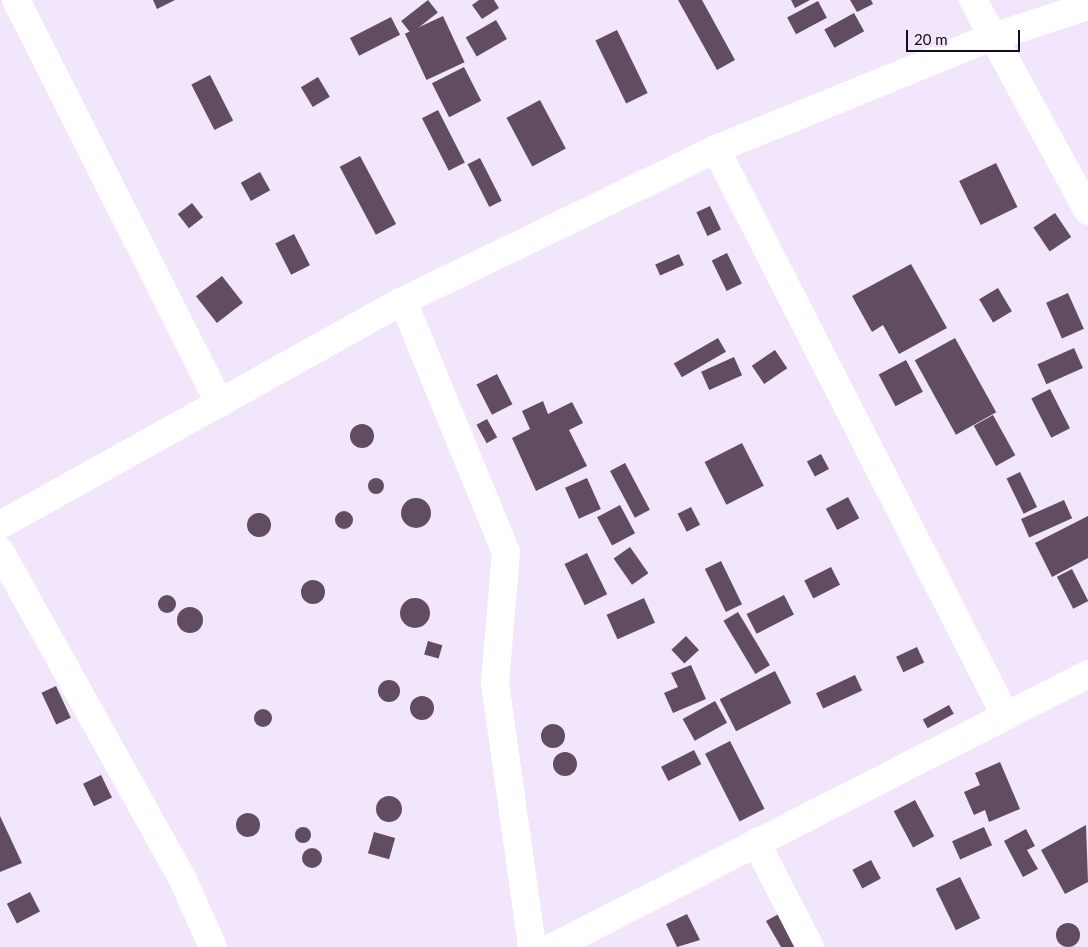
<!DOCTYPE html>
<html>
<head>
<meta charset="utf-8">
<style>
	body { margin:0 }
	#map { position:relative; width:1088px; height:947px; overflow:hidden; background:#f1e6fb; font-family:Lato,sans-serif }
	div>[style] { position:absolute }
	.building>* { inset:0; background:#624d60; transform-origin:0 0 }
	.round { border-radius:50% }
	.minor>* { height:28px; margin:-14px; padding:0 14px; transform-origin:14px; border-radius:14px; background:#fff }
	span { translate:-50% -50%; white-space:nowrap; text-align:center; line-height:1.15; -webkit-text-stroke:5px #f1e6fb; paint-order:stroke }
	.scale { position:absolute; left:906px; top:30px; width:114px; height:22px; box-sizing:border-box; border:2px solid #140d19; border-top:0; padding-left:6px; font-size:15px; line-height:18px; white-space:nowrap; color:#140d19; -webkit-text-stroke:4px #f1e6fb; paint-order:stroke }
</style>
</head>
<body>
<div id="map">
	<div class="building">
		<div style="clip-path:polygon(153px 0,175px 0,157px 9px)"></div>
		<div style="left:428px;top:0;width:16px;height:34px;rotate:52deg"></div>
		<div style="clip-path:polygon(479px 0,494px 0,499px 8px,482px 19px,472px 5px)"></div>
		<div style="clip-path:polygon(678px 0,702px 0,735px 60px,717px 70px)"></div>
		<div style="clip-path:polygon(791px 0,810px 0,795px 8px)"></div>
		<div style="clip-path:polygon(850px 0,871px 0,873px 4px,857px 12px)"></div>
		<div style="left:818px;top:1px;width:19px;height:35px;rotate:62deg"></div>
		<div style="left:854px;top:13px;width:21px;height:34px;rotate:61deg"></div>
		<div style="left:443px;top:16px;width:51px;height:42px;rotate:65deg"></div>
		<div style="left:391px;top:17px;width:20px;height:46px;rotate:63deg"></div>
		<div style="left:496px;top:20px;width:22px;height:35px;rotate:60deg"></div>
		<div style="left:617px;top:30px;width:70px;height:24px;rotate:64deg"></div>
		<div style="left:464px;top:67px;width:38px;height:36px;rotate:63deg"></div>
		<div style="left:210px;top:75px;width:51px;height:21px;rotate:63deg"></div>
		<div style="left:318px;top:77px;width:23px;height:20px;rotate:59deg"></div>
		<div style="left:540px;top:100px;width:55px;height:38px;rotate:62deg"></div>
		<div style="left:438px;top:110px;width:59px;height:18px;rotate:63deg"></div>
		<div style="left:360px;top:156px;width:77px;height:23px;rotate:62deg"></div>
		<div style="left:480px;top:158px;width:48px;height:14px;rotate:63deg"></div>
		<div style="left:996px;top:163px;width:49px;height:41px;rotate:64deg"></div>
		<div style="left:260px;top:172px;width:21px;height:22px;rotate:61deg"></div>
		<div style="left:192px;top:203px;width:18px;height:18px;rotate:52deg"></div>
		<div style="left:710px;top:206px;width:26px;height:15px;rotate:65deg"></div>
		<div style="left:1055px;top:213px;width:29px;height:26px;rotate:56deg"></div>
		<div style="left:294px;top:234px;width:35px;height:21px;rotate:63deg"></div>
		<div style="left:727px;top:253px;width:34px;height:17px;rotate:64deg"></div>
		<div style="left:679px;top:254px;width:12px;height:26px;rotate:66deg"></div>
		<div style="clip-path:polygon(911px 264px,947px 328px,899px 354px,883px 325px,872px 332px,852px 296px)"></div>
		<div style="left:222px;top:276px;width:34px;height:33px;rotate:52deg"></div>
		<div style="left:998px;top:288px;width:27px;height:22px;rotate:59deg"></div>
		<div style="left:1068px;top:293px;width:39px;height:24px;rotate:66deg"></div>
		<div style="left:718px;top:338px;width:16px;height:51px;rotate:60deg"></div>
		<div style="left:955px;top:338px;width:85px;height:46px;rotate:61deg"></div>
		<div style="left:1074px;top:348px;width:22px;height:40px;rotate:66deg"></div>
		<div style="left:775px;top:350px;width:22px;height:28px;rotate:56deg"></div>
		<div style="left:734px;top:357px;width:20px;height:36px;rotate:66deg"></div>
		<div style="left:906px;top:360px;width:36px;height:31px;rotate:62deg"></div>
		<div style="left:497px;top:374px;width:34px;height:23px;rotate:63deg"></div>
		<div style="left:1050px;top:389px;width:44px;height:21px;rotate:63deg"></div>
		<div style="clip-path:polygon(543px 401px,548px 414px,572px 402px,583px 423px,569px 430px,587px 466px,536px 491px,512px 438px,530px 429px,522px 411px)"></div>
		<div style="left:993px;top:415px;width:46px;height:22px;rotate:61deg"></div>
		<div style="left:487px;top:419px;width:21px;height:12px;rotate:61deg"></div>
		<div class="round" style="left:350px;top:424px;width:24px;height:24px"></div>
		<div style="left:742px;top:443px;width:48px;height:42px;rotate:63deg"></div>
		<div style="left:821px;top:454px;width:17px;height:16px;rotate:62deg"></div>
		<div style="left:625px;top:463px;width:53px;height:17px;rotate:62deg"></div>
		<div style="left:1020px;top:472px;width:39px;height:15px;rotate:64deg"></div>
		<div class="round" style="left:368px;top:478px;width:16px;height:16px"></div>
		<div style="left:587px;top:478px;width:34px;height:24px;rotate:66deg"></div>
		<div style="left:848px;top:497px;width:24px;height:25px;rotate:62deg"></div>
		<div class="round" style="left:401px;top:498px;width:30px;height:30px"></div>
		<div style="left:1064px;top:500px;width:20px;height:47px;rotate:66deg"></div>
		<div style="left:620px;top:505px;width:32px;height:26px;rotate:62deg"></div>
		<div style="left:691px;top:507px;width:20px;height:15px;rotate:63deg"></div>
		<div class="round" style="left:335px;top:511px;width:18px;height:18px"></div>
		<div class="round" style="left:247px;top:513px;width:24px;height:24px"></div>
		<div style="clip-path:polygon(1088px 516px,1088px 558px,1052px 577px,1035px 543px)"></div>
		<div style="left:630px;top:547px;width:32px;height:20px;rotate:55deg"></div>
		<div style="left:587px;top:553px;width:46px;height:25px;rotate:64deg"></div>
		<div style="left:721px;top:561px;width:48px;height:18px;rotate:64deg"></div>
		<div style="left:831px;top:567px;width:20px;height:30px;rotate:63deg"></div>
		<div style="left:1072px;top:569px;width:36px;height:17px;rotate:63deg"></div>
		<div class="round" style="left:301px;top:580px;width:24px;height:24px"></div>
		<div class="round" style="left:158px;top:595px;width:18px;height:18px"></div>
		<div style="left:784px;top:595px;width:22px;height:42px;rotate:63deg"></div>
		<div class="round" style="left:400px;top:598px;width:30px;height:30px"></div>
		<div style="left:644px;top:598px;width:27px;height:41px;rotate:66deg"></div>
		<div class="round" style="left:177px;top:607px;width:26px;height:26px"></div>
		<div style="left:738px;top:612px;width:62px;height:17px;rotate:59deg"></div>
		<div style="left:686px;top:636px;width:19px;height:20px;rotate:47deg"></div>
		<div style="left:428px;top:641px;width:15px;height:14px;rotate:16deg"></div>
		<div style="left:917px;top:647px;width:17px;height:23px;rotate:65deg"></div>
		<div style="clip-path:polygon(691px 665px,706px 699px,673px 713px,664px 693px,678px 687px,671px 673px)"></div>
		<div style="left:775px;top:671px;width:36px;height:62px;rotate:63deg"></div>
		<div style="left:855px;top:675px;width:17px;height:43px;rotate:65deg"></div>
		<div class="round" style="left:378px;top:680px;width:22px;height:22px"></div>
		<div style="left:56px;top:686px;width:35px;height:16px;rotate:65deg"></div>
		<div class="round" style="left:410px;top:696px;width:24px;height:24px"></div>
		<div style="left:715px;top:701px;width:25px;height:37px;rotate:61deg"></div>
		<div style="left:949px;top:705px;width:10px;height:30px;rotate:61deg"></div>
		<div class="round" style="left:254px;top:709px;width:18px;height:18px"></div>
		<div class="round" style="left:541px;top:724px;width:24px;height:24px"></div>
		<div style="left:730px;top:741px;width:76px;height:28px;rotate:63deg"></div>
		<div style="left:694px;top:750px;width:16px;height:37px;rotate:63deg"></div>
		<div class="round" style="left:553px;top:752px;width:24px;height:24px"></div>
		<div style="clip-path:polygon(1000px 762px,1020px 809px,989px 822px,985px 810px,974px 815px,964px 792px,980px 785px,975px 773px)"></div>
		<div style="left:101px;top:775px;width:25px;height:20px;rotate:64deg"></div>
		<div class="round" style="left:376px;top:796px;width:26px;height:26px"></div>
		<div style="left:915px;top:800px;width:41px;height:24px;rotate:62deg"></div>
		<div class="round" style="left:236px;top:813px;width:24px;height:24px"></div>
		<div style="clip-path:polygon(0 816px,22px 863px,0 872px)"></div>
		<div style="clip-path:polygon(1086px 825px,1088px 882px,1065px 894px,1041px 850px)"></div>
		<div style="left:984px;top:827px;width:20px;height:35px;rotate:66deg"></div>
		<div class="round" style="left:295px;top:827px;width:16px;height:16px"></div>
		<div style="clip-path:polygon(1026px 829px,1035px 846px,1027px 850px,1038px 869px,1023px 877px,1004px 841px)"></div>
		<div style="left:374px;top:832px;width:22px;height:22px;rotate:16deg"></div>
		<div class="round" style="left:302px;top:848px;width:20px;height:20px"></div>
		<div style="left:871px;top:860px;width:21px;height:21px;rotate:62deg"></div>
		<div style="left:960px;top:877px;width:46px;height:27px;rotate:64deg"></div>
		<div style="left:30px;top:892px;width:22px;height:26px;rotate:63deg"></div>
		<div style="clip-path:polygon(784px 911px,804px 947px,781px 947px,766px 921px)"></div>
		<div style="clip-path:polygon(687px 914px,700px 940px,677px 947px,666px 924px)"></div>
		<div class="round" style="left:1056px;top:923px;width:24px;height:24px"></div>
	</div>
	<div class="minor">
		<div style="left:16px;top:0;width:452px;rotate:63.2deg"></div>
		<div style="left:973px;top:0;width:240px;rotate:61.4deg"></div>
		<div style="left:716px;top:149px;width:636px;rotate:62.95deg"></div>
		<div style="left:403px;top:301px;width:271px;rotate:67.7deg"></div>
		<div style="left:506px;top:552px;width:131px;rotate:94.8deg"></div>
		<div style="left:495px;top:683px;width:267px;rotate:82deg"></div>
		<div style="left:0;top:525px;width:461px;rotate:-29.1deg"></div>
		<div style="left:403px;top:301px;width:348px;rotate:-25.9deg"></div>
		<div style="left:716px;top:149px;width:296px;rotate:-22.1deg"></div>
		<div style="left:990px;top:38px;width:103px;rotate:-18.1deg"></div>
		<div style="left:0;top:551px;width:376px;rotate:60.9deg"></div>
		<div style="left:183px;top:880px;width:73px;rotate:65.9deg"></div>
		<div style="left:756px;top:842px;width:118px;rotate:62.8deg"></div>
		<div style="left:553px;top:947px;width:601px;rotate:-27.03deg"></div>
	</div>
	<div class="scale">20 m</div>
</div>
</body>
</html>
